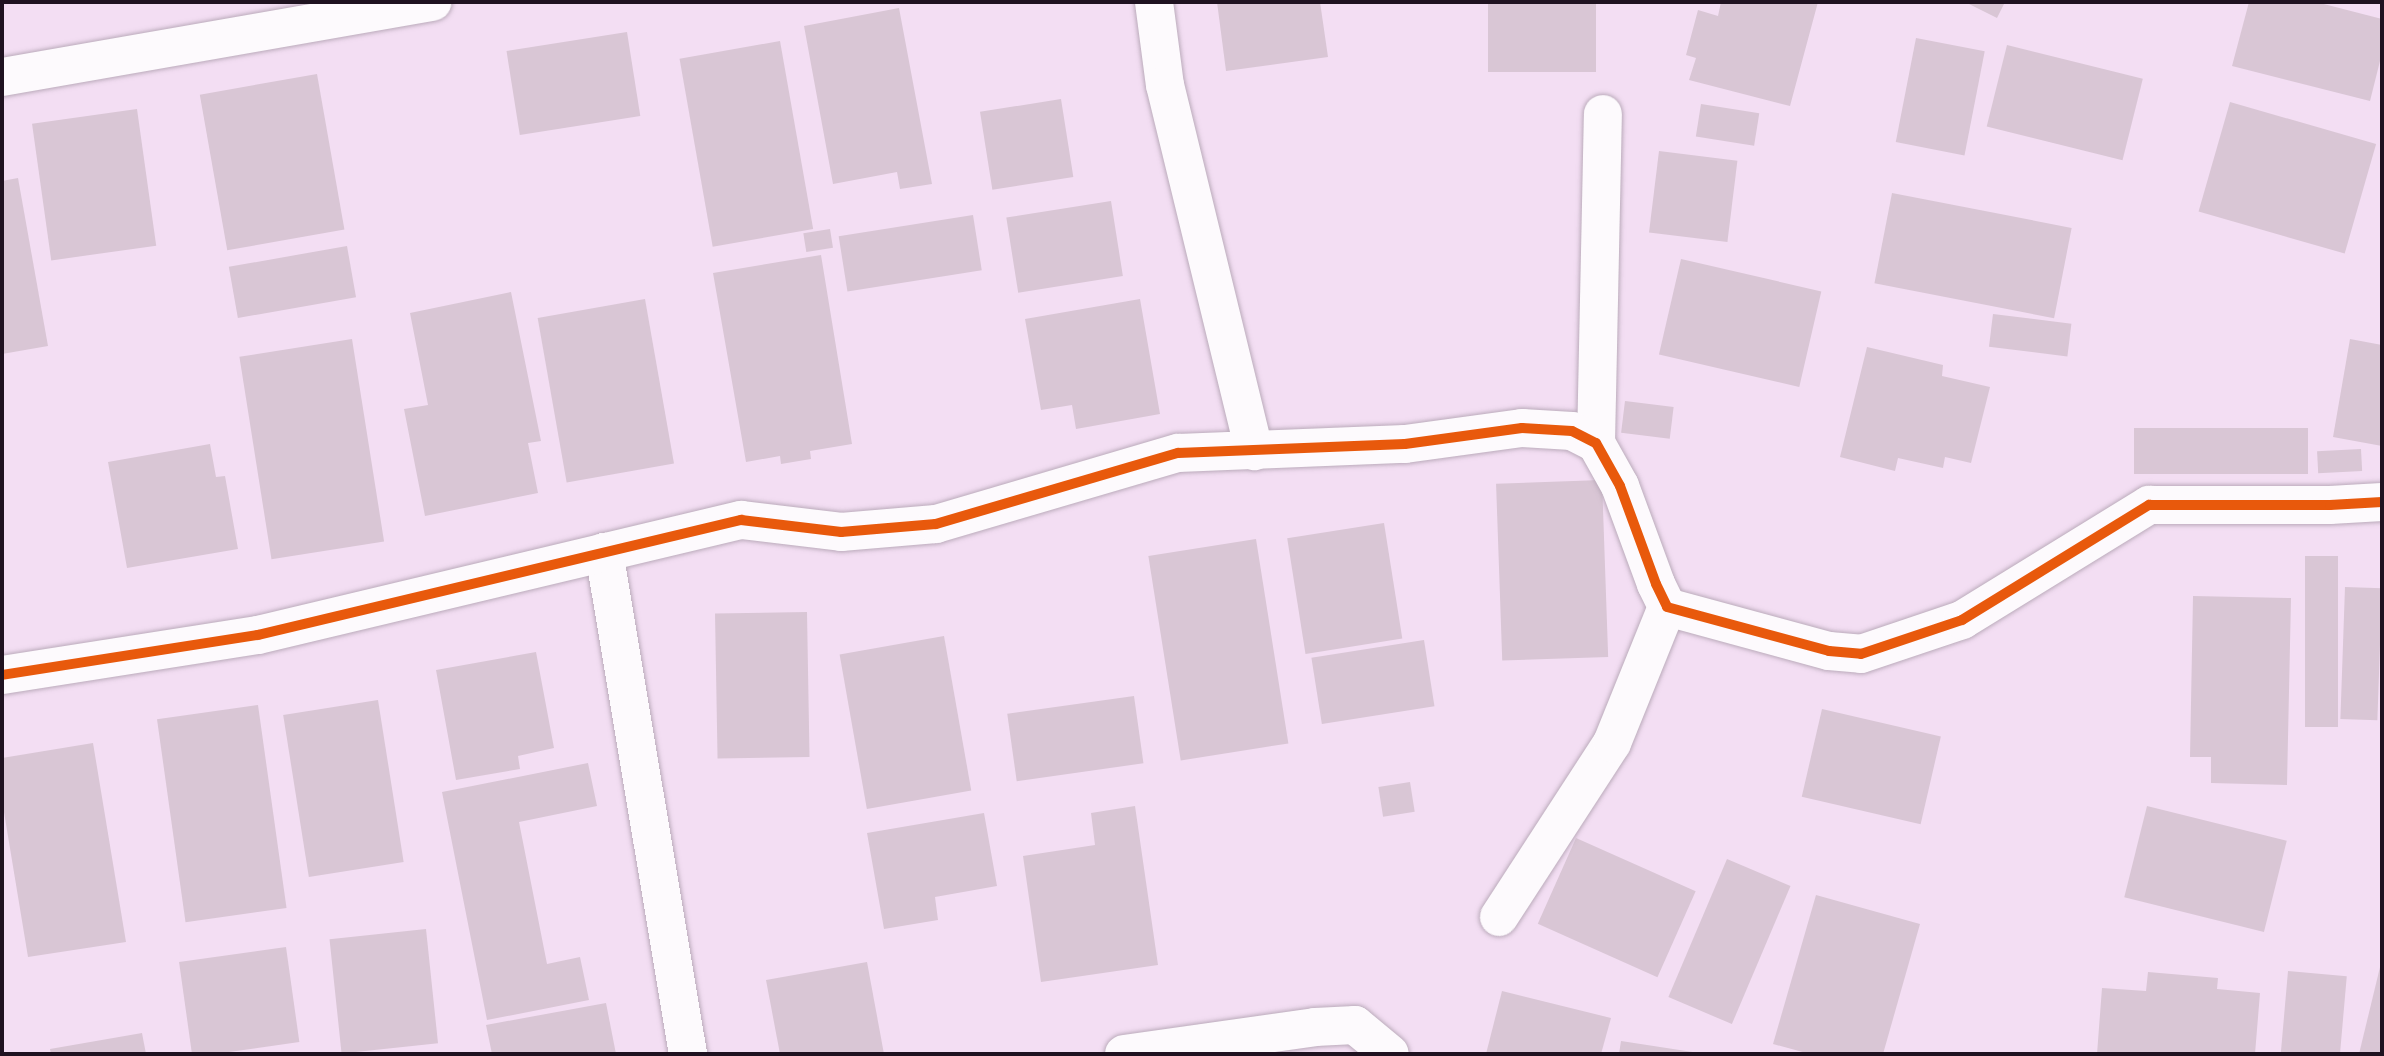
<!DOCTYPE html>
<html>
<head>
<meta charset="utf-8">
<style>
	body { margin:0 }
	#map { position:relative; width:2384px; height:1056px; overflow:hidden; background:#f3def3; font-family:Arial,sans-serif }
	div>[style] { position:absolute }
	.building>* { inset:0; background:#d9c6d5; transform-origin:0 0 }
	.roads { filter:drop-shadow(0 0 2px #bbabbb) drop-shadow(0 0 2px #bbabbb) }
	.minor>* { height:38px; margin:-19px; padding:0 19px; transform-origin:19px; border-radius:19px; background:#fdfafd }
	.cycleway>* { height:10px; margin:-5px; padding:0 5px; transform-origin:5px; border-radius:5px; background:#e8590c }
	span { translate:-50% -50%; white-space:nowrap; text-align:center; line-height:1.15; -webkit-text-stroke:5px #fbd5fc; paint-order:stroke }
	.frame { position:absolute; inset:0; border:4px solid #1f1220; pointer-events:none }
</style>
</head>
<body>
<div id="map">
	<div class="building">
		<div style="clip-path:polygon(1217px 2px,1320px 2px,1328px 57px,1226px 71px)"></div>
		<div style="left:1488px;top:2px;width:108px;height:70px"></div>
		<div style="clip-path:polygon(1721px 2px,1818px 2px,1790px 106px,1689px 80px,1696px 58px,1686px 55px,1698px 10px,1718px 16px)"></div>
		<div style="clip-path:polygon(1965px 2px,2005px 2px,1997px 18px)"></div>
		<div style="clip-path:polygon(2249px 2px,2316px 2px,2382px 19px,2382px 53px,2370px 101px,2232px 66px)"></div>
		<div style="clip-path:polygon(899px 8px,932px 184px,900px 189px,897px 172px,833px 184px,804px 26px)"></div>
		<div style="left:627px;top:32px;width:85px;height:122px;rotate:81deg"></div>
		<div style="left:1916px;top:38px;width:70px;height:106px;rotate:11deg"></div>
		<div style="left:780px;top:41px;width:191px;height:102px;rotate:80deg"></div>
		<div style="left:2007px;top:45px;width:140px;height:84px;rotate:14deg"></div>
		<div style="left:317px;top:74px;width:158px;height:119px;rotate:80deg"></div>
		<div style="left:1061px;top:99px;width:79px;height:82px;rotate:81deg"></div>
		<div style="left:2230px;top:102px;width:152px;height:114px;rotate:16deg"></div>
		<div style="left:1701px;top:104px;width:59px;height:33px;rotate:9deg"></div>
		<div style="left:137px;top:109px;width:138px;height:106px;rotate:82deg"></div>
		<div style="left:1659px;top:151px;width:79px;height:82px;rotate:7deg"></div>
		<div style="clip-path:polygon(18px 178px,48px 346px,2px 354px,2px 181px)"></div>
		<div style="left:1892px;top:193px;width:183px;height:92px;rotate:11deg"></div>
		<div style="left:1111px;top:201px;width:76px;height:106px;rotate:81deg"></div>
		<div style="left:973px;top:215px;width:56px;height:136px;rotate:81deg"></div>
		<div style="left:830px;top:229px;width:19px;height:27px;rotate:81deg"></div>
		<div style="left:347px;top:246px;width:52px;height:120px;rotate:80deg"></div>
		<div style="clip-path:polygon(821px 255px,852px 444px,810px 451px,811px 459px,781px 464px,780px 456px,746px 462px,713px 273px)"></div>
		<div style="left:1681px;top:259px;width:144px;height:98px;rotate:13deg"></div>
		<div style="clip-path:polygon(511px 292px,541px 441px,528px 443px,538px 493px,425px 516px,404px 409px,428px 405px,410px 313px)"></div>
		<div style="left:645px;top:299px;width:167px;height:109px;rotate:80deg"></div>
		<div style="clip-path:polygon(1140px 299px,1160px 414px,1076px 429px,1072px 405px,1041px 410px,1025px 319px)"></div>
		<div style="left:1993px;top:314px;width:79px;height:33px;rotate:7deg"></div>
		<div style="left:352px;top:339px;width:205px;height:114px;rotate:81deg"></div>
		<div style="clip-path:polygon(2350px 339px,2382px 345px,2382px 446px,2333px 437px)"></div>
		<div style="clip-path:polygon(1867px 347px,1943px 365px,1942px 376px,1990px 387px,1971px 463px,1945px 457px,1943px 468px,1898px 458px,1895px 471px,1840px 457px)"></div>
		<div style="left:1625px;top:401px;width:49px;height:32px;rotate:7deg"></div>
		<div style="left:2134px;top:428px;width:174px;height:46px"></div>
		<div style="clip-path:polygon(210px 444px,216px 477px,225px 476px,238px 549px,127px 568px,108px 462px)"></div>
		<div style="left:2361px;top:449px;width:22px;height:44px;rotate:87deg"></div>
		<div style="left:1602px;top:480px;width:177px;height:106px;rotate:88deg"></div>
		<div style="left:1384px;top:523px;width:117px;height:98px;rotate:81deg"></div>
		<div style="left:1256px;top:539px;width:207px;height:109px;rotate:81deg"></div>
		<div style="left:2305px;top:556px;width:33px;height:171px"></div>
		<div style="left:2345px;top:587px;width:37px;height:132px;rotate:2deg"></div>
		<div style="clip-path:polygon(2193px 596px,2291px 598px,2287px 785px,2211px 783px,2211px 757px,2190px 757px)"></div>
		<div style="left:807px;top:612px;width:145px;height:92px;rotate:89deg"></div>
		<div style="left:944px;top:636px;width:157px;height:106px;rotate:80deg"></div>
		<div style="left:1424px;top:640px;width:67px;height:114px;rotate:81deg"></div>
		<div style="clip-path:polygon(536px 652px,554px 748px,518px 756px,520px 769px,456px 780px,436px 670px)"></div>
		<div style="left:1134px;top:696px;width:68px;height:128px;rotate:82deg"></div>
		<div style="left:378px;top:700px;width:164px;height:96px;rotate:81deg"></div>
		<div style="left:258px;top:705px;width:205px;height:102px;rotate:82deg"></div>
		<div style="left:1822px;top:709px;width:122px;height:90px;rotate:13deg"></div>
		<div style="clip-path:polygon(93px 743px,126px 942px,28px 957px,2px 800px,2px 758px)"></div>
		<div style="clip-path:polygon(588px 763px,597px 806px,519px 822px,547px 964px,580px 957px,589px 1000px,487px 1020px,442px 792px)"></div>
		<div style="left:1410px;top:782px;width:30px;height:32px;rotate:81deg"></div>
		<div style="clip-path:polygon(1135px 806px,1158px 965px,1041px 982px,1023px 856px,1095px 845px,1091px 813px)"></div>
		<div style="left:2147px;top:806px;width:144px;height:94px;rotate:14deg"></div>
		<div style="clip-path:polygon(984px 813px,997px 886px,935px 897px,938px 920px,884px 929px,867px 833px)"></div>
		<div style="left:1576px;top:838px;width:131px;height:94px;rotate:24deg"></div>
		<div style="left:1727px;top:859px;width:69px;height:150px;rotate:23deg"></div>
		<div style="clip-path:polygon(1816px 895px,1920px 924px,1883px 1054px,1810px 1054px,1773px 1044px)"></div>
		<div style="left:426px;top:929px;width:115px;height:97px;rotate:84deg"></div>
		<div style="left:286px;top:947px;width:96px;height:108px;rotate:82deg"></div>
		<div style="clip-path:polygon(867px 962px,884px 1054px,780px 1054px,766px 980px)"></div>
		<div style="clip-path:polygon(2381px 963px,2382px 1054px,2359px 1054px)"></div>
		<div style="left:2288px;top:971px;width:59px;height:83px;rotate:5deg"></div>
		<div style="clip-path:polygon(2148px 972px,2218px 978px,2217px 989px,2260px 993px,2255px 1054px,2097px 1054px,2102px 988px,2146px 991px)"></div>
		<div style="clip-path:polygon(1502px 991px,1611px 1018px,1601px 1054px,1486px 1054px)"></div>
		<div style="clip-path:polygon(606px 1003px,616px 1054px,492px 1054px,486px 1025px)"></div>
		<div style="clip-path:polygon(142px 1033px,146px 1054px,51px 1054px,50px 1049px)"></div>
		<div style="clip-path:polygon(1621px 1041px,1699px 1053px,1699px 1054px,1619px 1054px)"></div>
	</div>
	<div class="roads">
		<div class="minor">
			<div style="left:1154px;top:2px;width:84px;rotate:82.5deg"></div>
			<div style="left:1165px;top:85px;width:377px;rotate:76.3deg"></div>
			<div style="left:2px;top:77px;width:437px;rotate:-9.9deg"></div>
			<div style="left:1596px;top:443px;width:329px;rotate:-88.8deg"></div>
			<div style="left:604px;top:552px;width:509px;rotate:80.5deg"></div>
			<div style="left:2px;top:675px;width:259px;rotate:-8.9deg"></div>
			<div style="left:258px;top:635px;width:497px;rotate:-13.4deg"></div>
			<div style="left:741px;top:520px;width:101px;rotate:6.8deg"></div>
			<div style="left:841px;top:532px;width:95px;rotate:-4.8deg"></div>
			<div style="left:936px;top:524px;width:252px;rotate:-16.4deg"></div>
			<div style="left:1178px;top:453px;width:227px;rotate:-2.3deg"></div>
			<div style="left:1405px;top:444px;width:118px;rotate:-7.8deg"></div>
			<div style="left:1522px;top:428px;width:50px;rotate:3.4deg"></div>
			<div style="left:1572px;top:431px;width:27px;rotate:27deg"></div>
			<div style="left:1596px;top:443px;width:49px;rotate:60.8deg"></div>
			<div style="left:1620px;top:486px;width:104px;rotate:69.8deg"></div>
			<div style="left:1656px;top:584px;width:25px;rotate:64deg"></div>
			<div style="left:1667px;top:607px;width:168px;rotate:15.2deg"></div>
			<div style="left:1829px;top:651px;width:32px;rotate:5deg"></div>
			<div style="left:1861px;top:654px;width:107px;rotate:-18.6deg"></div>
			<div style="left:1962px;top:620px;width:220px;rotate:-31.6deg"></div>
			<div style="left:2149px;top:505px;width:181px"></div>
			<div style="left:2330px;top:505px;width:52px;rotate:-3.3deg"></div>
			<div style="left:1499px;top:917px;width:207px;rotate:-57deg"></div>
			<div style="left:1612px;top:743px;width:147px;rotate:-68deg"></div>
			<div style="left:1124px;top:1054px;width:193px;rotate:-8deg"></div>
			<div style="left:1315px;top:1027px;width:40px;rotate:-2.9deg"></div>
			<div style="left:1355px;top:1025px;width:45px;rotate:39.6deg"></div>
		</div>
	</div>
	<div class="cycleway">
		<div style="left:2px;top:675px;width:259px;rotate:-8.9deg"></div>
		<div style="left:258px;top:635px;width:497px;rotate:-13.4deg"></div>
		<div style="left:741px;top:520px;width:101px;rotate:6.8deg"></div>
		<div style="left:841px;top:532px;width:95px;rotate:-4.8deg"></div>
		<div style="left:936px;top:524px;width:252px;rotate:-16.4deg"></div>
		<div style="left:1178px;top:453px;width:227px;rotate:-2.3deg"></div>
		<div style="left:1405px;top:444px;width:118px;rotate:-7.8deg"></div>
		<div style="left:1522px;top:428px;width:50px;rotate:3.4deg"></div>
		<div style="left:1572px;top:431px;width:27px;rotate:27deg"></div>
		<div style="left:1596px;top:443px;width:49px;rotate:60.8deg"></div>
		<div style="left:1620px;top:486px;width:104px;rotate:69.8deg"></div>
		<div style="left:1656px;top:584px;width:25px;rotate:64deg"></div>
		<div style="left:1667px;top:607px;width:168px;rotate:15.2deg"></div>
		<div style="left:1829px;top:651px;width:32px;rotate:5deg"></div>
		<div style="left:1861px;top:654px;width:107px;rotate:-18.6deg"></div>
		<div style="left:1962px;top:620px;width:220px;rotate:-31.6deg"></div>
		<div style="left:2149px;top:505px;width:181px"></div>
		<div style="left:2330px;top:505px;width:52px;rotate:-3.3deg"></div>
	</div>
	<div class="frame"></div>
</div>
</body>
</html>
